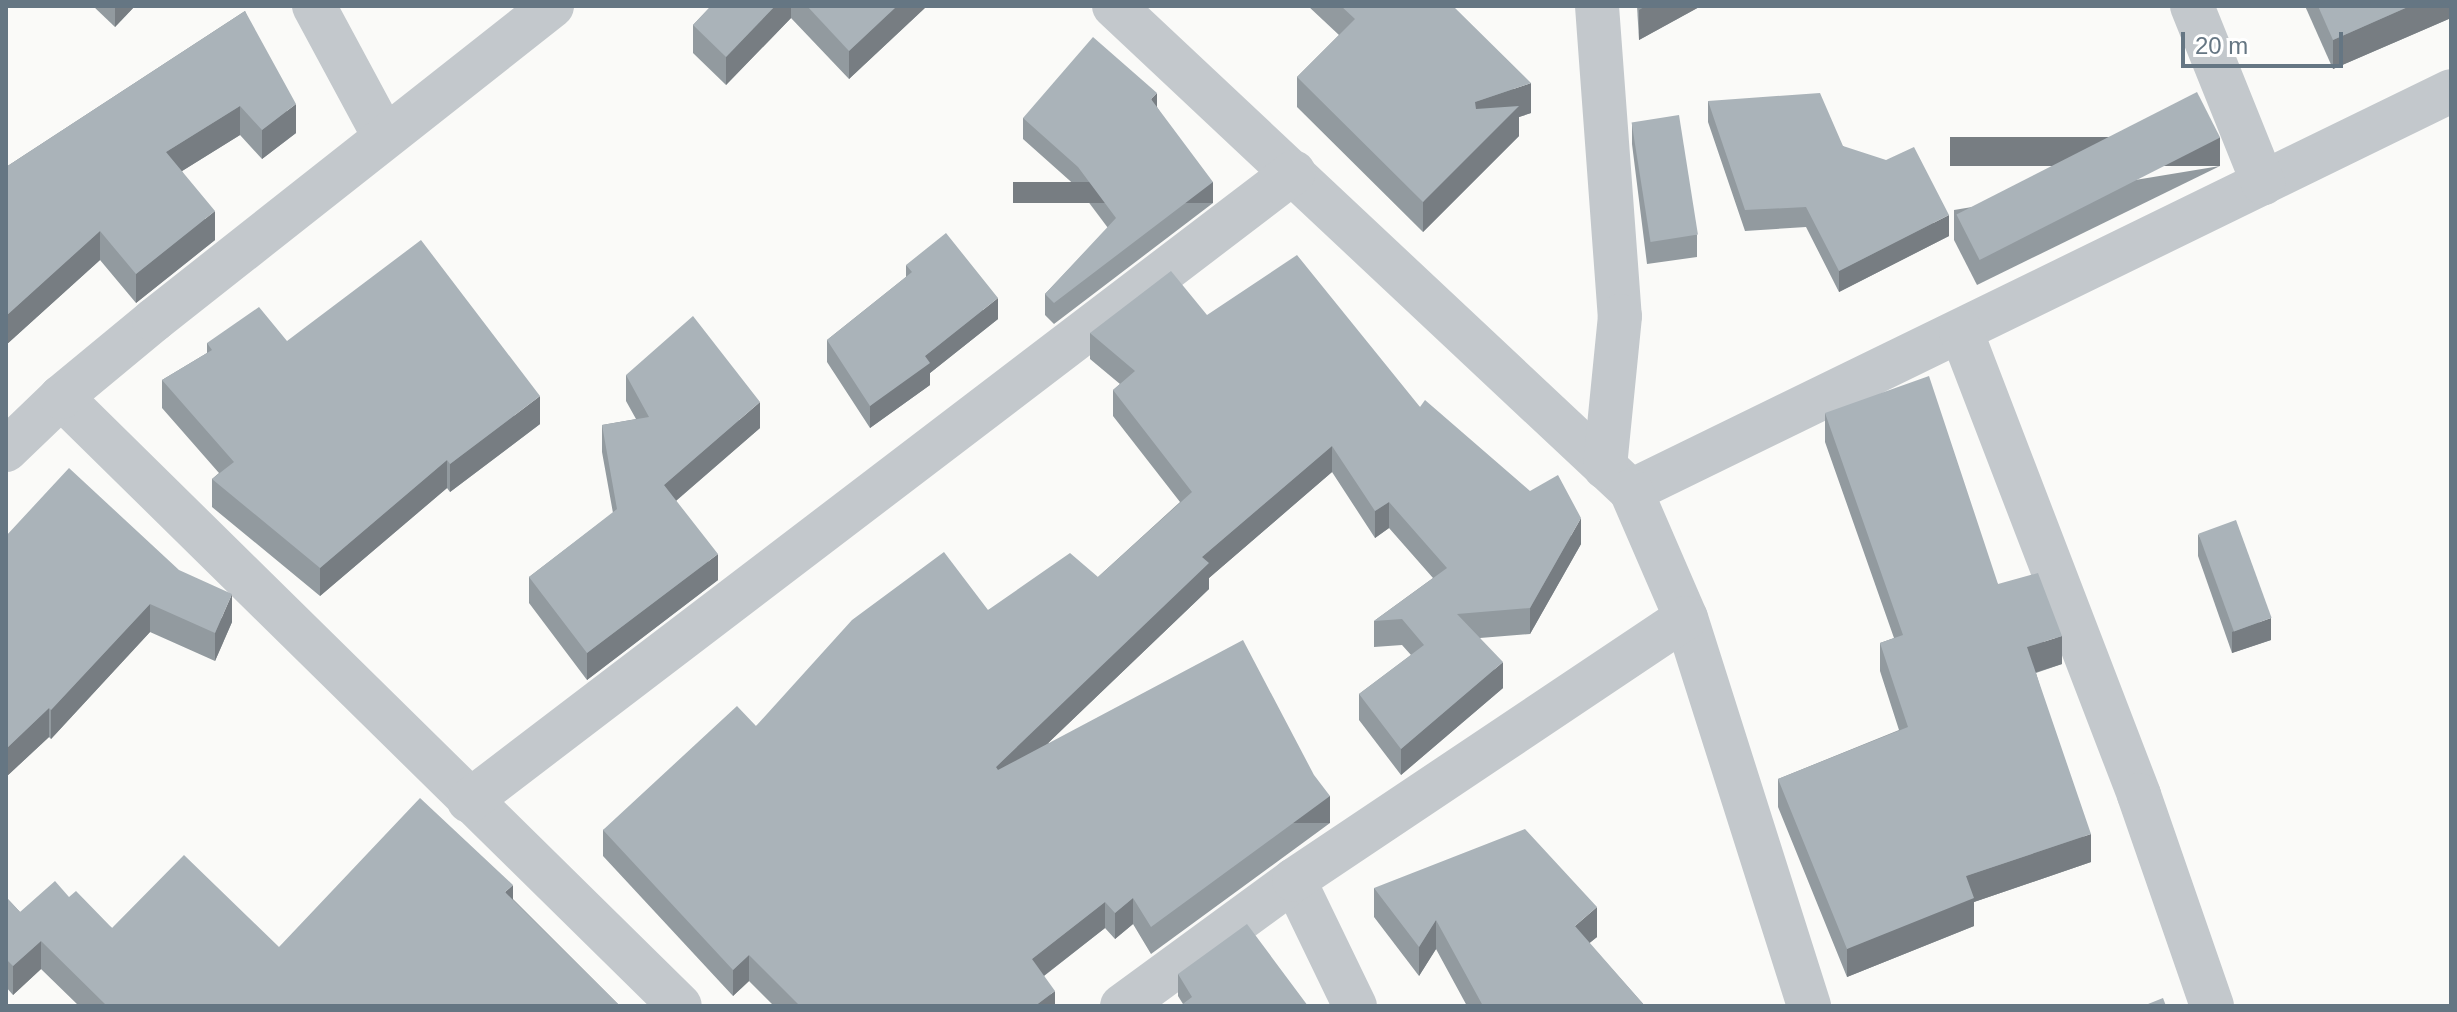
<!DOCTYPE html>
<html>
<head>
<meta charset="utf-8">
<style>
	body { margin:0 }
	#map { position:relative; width:2457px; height:1012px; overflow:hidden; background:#fafaf8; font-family:Arial,sans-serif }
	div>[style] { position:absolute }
	.minor>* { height:44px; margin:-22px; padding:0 22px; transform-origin:22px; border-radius:22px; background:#c3c8cc }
	.wall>* { inset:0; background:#929a9f }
	.shaded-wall>* { inset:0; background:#777d82; transform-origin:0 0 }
	.building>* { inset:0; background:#aab3b9; transform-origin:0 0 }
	span { translate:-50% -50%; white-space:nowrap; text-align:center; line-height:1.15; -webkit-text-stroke:8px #fff; paint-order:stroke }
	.frame { position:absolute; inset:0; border:8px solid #657683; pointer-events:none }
	.scale { position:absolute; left:2181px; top:32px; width:162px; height:36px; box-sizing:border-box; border:4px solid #657683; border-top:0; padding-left:10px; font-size:24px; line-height:28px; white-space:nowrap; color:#657683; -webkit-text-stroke:6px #fff; paint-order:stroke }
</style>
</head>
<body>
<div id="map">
	<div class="minor">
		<div style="left:314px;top:6px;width:148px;rotate:61.7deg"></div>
		<div style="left:1114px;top:6px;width:709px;rotate:43.17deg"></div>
		<div style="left:1631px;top:491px;width:912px;rotate:-26deg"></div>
		<div style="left:1597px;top:6px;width:311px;rotate:85.8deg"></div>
		<div style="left:1620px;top:316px;width:152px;rotate:95.7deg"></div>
		<div style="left:2192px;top:6px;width:191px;rotate:68.1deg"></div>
		<div style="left:1961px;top:331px;width:497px;rotate:69deg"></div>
		<div style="left:2139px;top:795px;width:223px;rotate:70.9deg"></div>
		<div style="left:61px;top:397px;width:868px;rotate:44.53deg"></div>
		<div style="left:6px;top:450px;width:76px;rotate:-43.9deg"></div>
		<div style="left:61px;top:397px;width:121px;rotate:-39.6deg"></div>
		<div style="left:154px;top:320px;width:507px;rotate:-38.27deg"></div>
		<div style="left:1631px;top:491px;width:138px;rotate:66.6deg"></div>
		<div style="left:1686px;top:618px;width:407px;rotate:72.4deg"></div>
		<div style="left:469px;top:801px;width:1037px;rotate:-37.32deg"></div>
		<div style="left:1294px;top:880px;width:140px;rotate:64.2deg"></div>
		<div style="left:1122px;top:1006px;width:213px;rotate:-36.2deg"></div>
		<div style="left:1294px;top:880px;width:471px;rotate:-33.8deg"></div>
	</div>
	<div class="wall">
		<div style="clip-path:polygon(93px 6px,135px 6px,115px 27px)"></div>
		<div style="clip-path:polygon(711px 6px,927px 6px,849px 79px,791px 18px,726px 85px,693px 53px,693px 25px)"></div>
		<div style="clip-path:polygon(1308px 6px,1453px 6px,1531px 113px,1519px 117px,1519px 136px,1423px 232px,1297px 107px,1297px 77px,1339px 35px)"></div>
		<div style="clip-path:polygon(1637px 6px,1701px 6px,1639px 40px)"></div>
		<div style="clip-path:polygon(2305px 6px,2451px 6px,2451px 18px,2333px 69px)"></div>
		<div style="clip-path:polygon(245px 11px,296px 133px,262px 159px,240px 135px,182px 171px,215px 240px,136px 303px,100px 260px,6px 345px,6px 167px)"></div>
		<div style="clip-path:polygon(1708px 101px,1843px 146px,1949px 236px,1839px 292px,1806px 227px,1745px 231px,1708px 122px)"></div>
		<div style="clip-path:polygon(1157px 107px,1213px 203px,1054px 324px,1045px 315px,1045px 294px,1108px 228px,1078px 188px,1023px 139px,1023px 118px)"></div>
		<div style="clip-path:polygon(1632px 123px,1697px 235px,1697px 257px,1647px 264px,1632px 144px)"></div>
		<div style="clip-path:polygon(2220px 166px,1977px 285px,1954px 240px,1954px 210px)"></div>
		<div style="clip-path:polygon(906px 265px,998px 319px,930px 373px,930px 385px,870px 428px,827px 362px,827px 340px,906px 277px)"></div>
		<div style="clip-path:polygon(1207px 315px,1420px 407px,1581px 544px,1530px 634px,1480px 638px,1503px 688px,1401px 775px,1359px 720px,1359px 694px,1411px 655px,1402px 645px,1374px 647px,1374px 621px,1433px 578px,1389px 528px,1375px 538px,1332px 472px,1209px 578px,1209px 589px,1048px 743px,1330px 823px,1151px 954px,1133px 924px,1115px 939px,1105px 928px,1044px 976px,1055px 1006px,774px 1006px,749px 981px,733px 996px,603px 856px,603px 830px,756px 726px,988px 610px,1098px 577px,1180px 502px,1113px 416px,1113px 390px,1120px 384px,1090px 359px,1090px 333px)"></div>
		<div style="clip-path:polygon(287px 341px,540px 424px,450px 492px,447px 488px,320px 596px,212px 507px,212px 479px,219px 473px,162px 408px,162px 380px,207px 353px,207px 343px)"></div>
		<div style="clip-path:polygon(626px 375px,760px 428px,676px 501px,718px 580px,587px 680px,529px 603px,529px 577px,613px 513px,602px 452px,602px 425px,636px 419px,626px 401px)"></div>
		<div style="clip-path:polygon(1825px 413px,1998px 584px,2062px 664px,2036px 673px,2091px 862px,1974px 902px,1974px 926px,1847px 977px,1778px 807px,1778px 779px,1899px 730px,1880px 671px,1880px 643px,1894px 638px,1825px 442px)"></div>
		<div style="clip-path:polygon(2198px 534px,2271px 640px,2232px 653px,2198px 556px)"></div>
		<div style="clip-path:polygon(6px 536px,232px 622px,215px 661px,150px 632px,51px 739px,49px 737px,6px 777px)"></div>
		<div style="clip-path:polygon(1374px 888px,1597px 937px,1589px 943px,1645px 1006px,1467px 1006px,1436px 949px,1419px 976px,1374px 917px)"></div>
		<div style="clip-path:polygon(6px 897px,20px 912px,69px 897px,112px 928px,279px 947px,513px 899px,620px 1006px,79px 1006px,41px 969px,13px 995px,6px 987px)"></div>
		<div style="clip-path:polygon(1178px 974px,1308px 1006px,1183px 1004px,1178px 996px)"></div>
	</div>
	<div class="shaded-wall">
		<div style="clip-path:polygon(115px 6px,135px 6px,115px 27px)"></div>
		<div style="clip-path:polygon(775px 6px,791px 6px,791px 18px,726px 85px,726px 57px)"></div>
		<div style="clip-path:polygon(897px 6px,927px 6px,849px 79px,849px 51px)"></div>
		<div style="clip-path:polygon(1646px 6px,1701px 6px,1639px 40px,1639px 10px)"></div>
		<div style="clip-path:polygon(2410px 6px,2451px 6px,2451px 18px,2333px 69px,2333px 40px)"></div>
		<div style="clip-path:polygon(1531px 83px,1531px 113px,1519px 117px,1519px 136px,1423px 232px,1423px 202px,1475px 132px,1475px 102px)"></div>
		<div style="clip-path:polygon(1157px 93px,1157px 114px,1151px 99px)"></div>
		<div style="clip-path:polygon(296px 104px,296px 133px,262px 159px,262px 130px)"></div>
		<div style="clip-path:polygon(240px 106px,240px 135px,166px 181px,166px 152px)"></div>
		<div style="left:2220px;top:137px;width:29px;height:270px;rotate:90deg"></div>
		<div style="left:1213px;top:182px;width:21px;height:200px;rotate:90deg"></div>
		<div style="clip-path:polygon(215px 211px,215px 240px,136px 303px,136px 274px)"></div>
		<div style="clip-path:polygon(1949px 215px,1949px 236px,1839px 292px,1839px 271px)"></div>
		<div style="clip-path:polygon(100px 231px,100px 260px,6px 345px,6px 316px)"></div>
		<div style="clip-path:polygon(998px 298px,998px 319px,930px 373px,930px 385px,870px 428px,870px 406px,925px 356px)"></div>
		<div style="clip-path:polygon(540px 396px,540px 424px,450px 492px,450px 464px)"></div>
		<div style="clip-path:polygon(760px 402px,760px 428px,664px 511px,664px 485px)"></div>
		<div style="clip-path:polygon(1332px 446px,1332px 472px,1209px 578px,1209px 589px,996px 793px,996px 767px,1202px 557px)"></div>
		<div style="clip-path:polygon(447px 460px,447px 488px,320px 596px,320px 568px)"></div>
		<div style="clip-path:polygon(1389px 502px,1389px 528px,1375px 538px,1375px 511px)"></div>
		<div style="clip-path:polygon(1581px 518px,1581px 544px,1530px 634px,1530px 608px)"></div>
		<div style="clip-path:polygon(718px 554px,718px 580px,587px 680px,587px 653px)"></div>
		<div style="clip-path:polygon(232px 594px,232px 622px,215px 661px,215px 633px)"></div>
		<div style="clip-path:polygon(150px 604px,150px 632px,51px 739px,51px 710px)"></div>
		<div style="clip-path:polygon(2271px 618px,2271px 640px,2232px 653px,2232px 632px)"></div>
		<div style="clip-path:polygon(2062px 636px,2062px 664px,2027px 675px,2027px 647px)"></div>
		<div style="clip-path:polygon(1503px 662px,1503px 688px,1401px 775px,1401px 749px)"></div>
		<div style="clip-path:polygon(49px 708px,49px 737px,6px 777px,6px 749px)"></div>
		<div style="left:1330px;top:796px;width:27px;height:222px;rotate:90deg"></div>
		<div style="clip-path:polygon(2091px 834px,2091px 862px,1974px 902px,1974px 926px,1847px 977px,1847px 949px,1966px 876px)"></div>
		<div style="clip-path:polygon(513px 885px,513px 913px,505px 892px)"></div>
		<div style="clip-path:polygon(1133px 898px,1133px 924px,1115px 939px,1115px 913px)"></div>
		<div style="clip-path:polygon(1105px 902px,1105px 928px,1032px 985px,1032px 959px)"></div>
		<div style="clip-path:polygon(1597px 907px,1597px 937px,1575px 955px,1575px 926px)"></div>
		<div style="clip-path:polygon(1436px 920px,1436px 949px,1419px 976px,1419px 947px)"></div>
		<div style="clip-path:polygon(41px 941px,41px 969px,13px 995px,13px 966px)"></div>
		<div style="clip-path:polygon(749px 955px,749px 981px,733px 996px,733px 970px)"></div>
		<div style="clip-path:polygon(1055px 991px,1055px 1006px,1035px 1006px)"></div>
	</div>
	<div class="building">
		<div style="clip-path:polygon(711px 6px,775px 6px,726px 57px,693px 25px)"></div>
		<div style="clip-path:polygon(807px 6px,897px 6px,849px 51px)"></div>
		<div style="clip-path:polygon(1341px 6px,1453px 6px,1531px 83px,1475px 102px,1476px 109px,1519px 106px,1423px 202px,1297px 77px,1355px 19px)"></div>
		<div style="clip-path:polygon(2318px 6px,2410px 6px,2333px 40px)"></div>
		<div style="clip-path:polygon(245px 11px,296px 104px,262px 130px,240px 106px,166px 152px,215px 211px,136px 274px,100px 231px,6px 316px,6px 167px)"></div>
		<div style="clip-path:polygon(1093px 37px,1157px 93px,1151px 99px,1213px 182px,1054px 303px,1045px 294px,1116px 218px,1078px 167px,1023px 118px)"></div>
		<div style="left:2197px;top:92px;width:51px;height:270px;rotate:63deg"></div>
		<div style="clip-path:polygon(1820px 93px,1843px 146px,1886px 160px,1914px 147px,1949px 215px,1839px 271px,1806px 207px,1745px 210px,1708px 101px)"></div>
		<div style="left:1679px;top:115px;width:121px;height:48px;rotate:81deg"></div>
		<div style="clip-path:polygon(946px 233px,998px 298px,925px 356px,930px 363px,870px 406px,827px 340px,912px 272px,906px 265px)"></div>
		<div style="clip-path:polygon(421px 240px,540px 396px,450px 464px,447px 460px,320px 568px,212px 479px,234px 462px,162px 380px,212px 350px,207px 343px,259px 307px,287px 341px)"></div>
		<div style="clip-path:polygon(1297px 255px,1420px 407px,1425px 400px,1530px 491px,1558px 475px,1581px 518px,1530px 608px,1457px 614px,1503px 662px,1401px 749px,1359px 694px,1424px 645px,1402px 619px,1374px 621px,1447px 568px,1389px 502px,1375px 511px,1332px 446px,1202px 557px,1209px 563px,996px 767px,998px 770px,1243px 640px,1314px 775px,1330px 796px,1151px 927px,1133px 898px,1115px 913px,1105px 902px,1032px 959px,1055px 991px,1035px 1006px,800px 1006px,749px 955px,733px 970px,603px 830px,737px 706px,756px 726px,852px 620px,944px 552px,988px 610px,1070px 553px,1098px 577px,1192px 492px,1113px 390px,1135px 371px,1090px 333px,1171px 271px,1207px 315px)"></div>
		<div style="clip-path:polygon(693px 316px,760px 402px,664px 485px,718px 554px,587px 653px,529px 577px,617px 509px,602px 425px,649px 417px,626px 375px)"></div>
		<div style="clip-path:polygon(1929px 376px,1998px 584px,2038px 573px,2062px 636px,2027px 647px,2091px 834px,1966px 876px,1974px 898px,1847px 949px,1778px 779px,1908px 727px,1880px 643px,1903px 635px,1825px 413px)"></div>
		<div style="clip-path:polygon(69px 468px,179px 570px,232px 594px,215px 633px,150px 604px,51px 710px,49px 708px,6px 749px,6px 536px)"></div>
		<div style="left:2236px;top:520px;width:104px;height:40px;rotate:70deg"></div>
		<div style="clip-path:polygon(420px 798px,513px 885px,505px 892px,620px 1006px,107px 1006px,41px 941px,13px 966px,6px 959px,6px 897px,20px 912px,55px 881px,69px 897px,76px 891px,112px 928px,184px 855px,279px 947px)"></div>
		<div style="clip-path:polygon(1525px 829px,1597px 907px,1575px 926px,1645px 1006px,1483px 1006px,1436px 920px,1419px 947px,1374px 888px)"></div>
		<div style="clip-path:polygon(1247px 924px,1308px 1006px,1180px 1006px,1192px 997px,1178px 974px)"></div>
		<div style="clip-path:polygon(2163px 998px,2166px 1006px,2143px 1006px)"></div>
	</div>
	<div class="frame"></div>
	<div class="scale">20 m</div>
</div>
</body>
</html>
